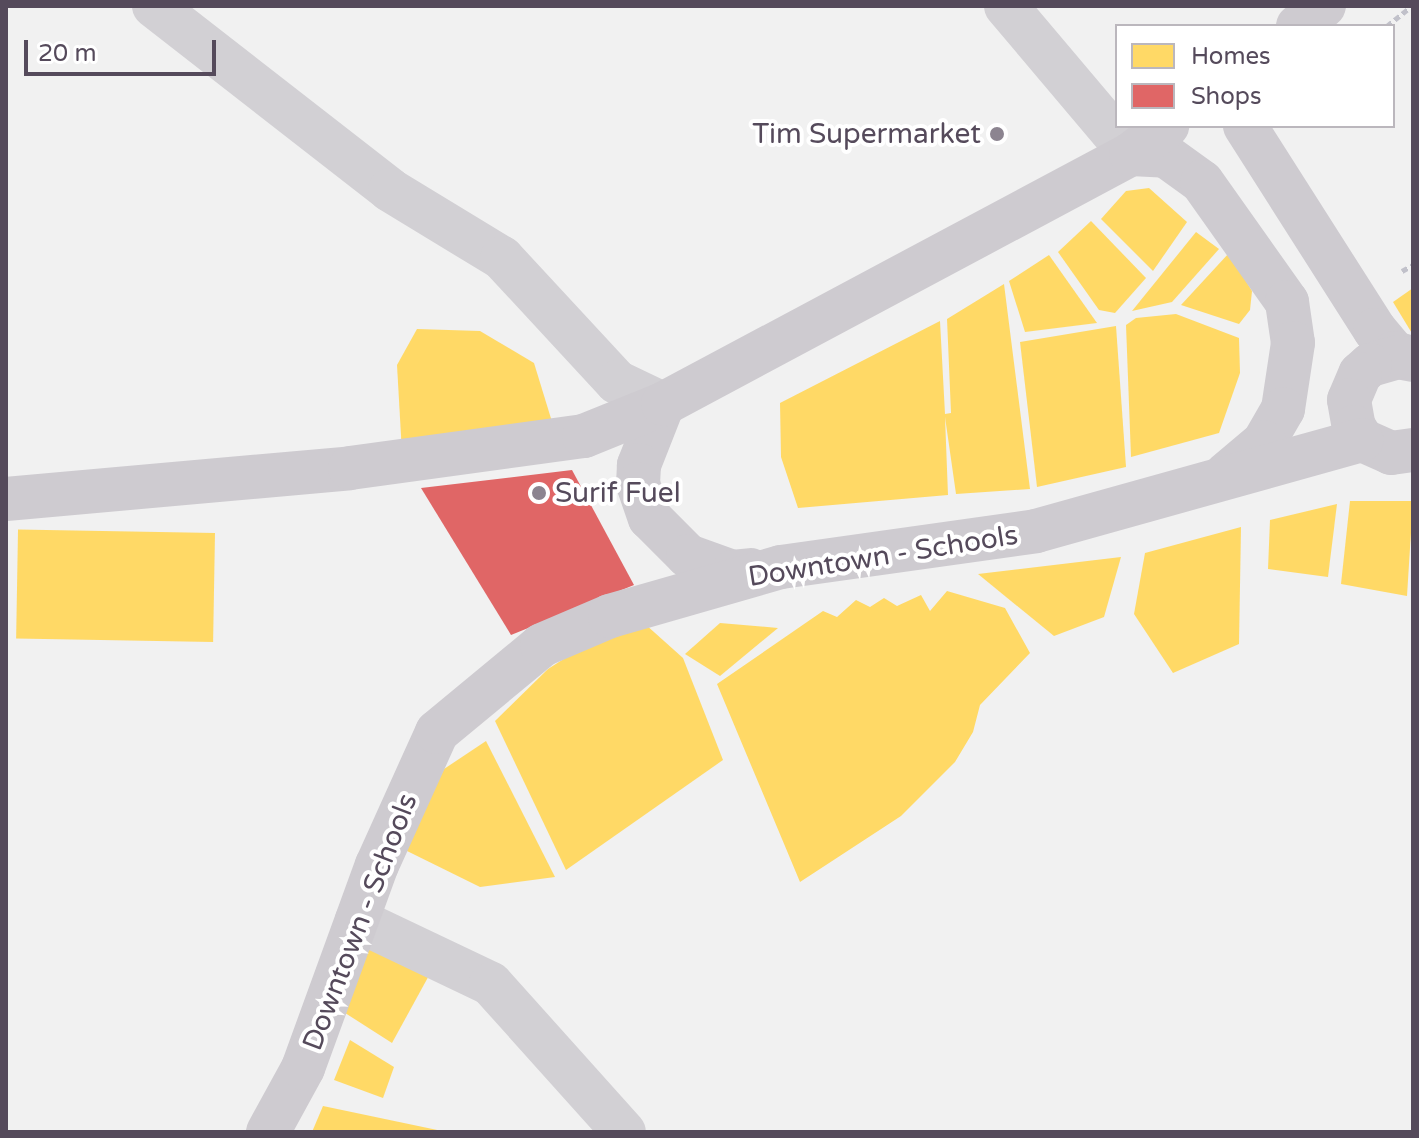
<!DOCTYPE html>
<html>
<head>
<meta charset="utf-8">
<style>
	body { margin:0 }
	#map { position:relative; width:1419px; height:1138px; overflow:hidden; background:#f1f1f1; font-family:"Varela Round",sans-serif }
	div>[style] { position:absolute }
	.homes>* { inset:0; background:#ffd966; transform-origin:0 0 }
	.shops>* { inset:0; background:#e06666 }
	.path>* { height:5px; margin-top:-2.5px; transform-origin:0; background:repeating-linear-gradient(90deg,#c1c1ca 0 6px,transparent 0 10px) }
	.secondary>* { height:44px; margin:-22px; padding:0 22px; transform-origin:22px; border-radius:22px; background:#d2d0d4 }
	.primary>* { height:44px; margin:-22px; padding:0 22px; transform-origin:22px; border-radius:22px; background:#cecbd0 }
	.dots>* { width:22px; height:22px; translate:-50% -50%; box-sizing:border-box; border:4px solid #fff; border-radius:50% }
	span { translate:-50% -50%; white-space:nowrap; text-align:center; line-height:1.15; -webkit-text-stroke:8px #fff; paint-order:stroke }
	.poi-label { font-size:28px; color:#554a5b }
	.right { translate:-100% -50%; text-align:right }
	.left { translate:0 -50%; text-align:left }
	.street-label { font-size:28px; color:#554a5b }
	.frame { position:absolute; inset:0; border:8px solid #554a5b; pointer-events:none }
	.legend { position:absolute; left:1115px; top:24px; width:280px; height:104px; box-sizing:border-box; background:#fff; border:2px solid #bbb7bd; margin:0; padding:10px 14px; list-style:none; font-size:24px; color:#554a5b }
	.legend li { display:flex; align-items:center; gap:16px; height:40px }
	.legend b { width:40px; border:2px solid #bbb7bd }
	.scale { position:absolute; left:24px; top:40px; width:192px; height:36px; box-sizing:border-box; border:4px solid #554a5b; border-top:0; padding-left:10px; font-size:24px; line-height:28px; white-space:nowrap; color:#554a5b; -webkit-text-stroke:6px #fff; paint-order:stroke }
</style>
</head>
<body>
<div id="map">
	<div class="homes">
		<div style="clip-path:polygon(1149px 188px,1187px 222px,1153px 271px,1101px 219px,1126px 191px)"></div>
		<div style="clip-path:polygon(1091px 221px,1146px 278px,1115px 313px,1099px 310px,1058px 252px)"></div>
		<div style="clip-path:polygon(1196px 232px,1219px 249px,1172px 302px,1132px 311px)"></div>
		<div style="clip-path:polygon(1229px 253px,1252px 291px,1250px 310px,1239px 324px,1181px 305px)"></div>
		<div style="clip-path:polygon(1049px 255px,1097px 323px,1025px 332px,1009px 281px)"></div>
		<div style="clip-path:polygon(1004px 284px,1030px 489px,956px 494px,945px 417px,948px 495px,798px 508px,781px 457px,780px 403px,940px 321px,945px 414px,951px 413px,947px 319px)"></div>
		<div style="clip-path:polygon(1413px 288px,1413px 335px,1393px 302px)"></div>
		<div style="clip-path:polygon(1176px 314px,1239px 338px,1240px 373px,1219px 433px,1131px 457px,1126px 325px,1136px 318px)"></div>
		<div style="clip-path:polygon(1116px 326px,1126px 467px,1037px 487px,1020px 342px)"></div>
		<div style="clip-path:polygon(417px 329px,480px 331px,534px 363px,553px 425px,402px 453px,397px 365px)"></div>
		<div style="clip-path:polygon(1350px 501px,1413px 501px,1407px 596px,1341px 584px)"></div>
		<div style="clip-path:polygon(1337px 504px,1328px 577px,1268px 569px,1270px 520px)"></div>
		<div style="clip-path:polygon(1241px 527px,1239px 644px,1173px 673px,1134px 614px,1145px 553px)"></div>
		<div style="left:215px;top:533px;width:109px;height:197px;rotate:91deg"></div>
		<div style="clip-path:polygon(1121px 557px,1104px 617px,1054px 636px,978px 574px)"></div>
		<div style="clip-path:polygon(947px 591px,1005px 608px,1030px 653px,980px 705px,973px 732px,955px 762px,901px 816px,800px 882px,717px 684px,823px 611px,837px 617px,856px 600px,870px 607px,884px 598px,897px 606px,921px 595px,930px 611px)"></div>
		<div style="clip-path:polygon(720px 623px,778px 628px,720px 676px,685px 654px)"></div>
		<div style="clip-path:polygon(645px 624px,683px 658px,723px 760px,566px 870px,495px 721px,548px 669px,598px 637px)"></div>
		<div style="clip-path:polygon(486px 741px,555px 877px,480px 887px,405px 850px,444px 769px)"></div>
		<div style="clip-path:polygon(372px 938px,432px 970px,392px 1043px,342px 1011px)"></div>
		<div style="clip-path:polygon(350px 1040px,394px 1067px,383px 1098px,334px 1080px)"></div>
		<div style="clip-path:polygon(323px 1106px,442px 1131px,441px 1132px,312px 1132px)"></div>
	</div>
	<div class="shops">
		<div style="clip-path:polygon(572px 470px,634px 585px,511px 635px,421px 488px)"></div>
	</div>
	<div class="path">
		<div style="left:1387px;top:26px;width:32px;rotate:-39deg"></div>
		<div style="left:1402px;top:271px;width:13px;rotate:-29deg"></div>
	</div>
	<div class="secondary">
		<div style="left:154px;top:6px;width:299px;rotate:37.9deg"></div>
		<div style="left:390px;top:190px;width:131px;rotate:31.3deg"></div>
		<div style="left:502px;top:258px;width:169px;rotate:47.2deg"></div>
		<div style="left:617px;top:382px;width:51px;rotate:25.6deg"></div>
		<div style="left:1006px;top:6px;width:194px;rotate:49.8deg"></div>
		<div style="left:357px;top:920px;width:148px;rotate:25.5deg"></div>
		<div style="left:491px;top:984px;width:199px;rotate:48.1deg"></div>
	</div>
	<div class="primary">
		<div style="left:1298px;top:26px;width:33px;rotate:-38deg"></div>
		<div style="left:1245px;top:126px;width:242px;rotate:57.5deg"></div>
		<div style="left:1375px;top:330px;width:30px;rotate:50deg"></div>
		<div style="left:1394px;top:353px;width:20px;rotate:15deg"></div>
		<div style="left:1131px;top:154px;width:35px;rotate:3deg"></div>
		<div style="left:1166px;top:156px;width:44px;rotate:35.8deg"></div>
		<div style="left:1202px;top:182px;width:147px;rotate:54.7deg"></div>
		<div style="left:1287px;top:302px;width:41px;rotate:81.7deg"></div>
		<div style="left:1293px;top:343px;width:67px;rotate:98.6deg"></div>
		<div style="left:1283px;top:409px;width:38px;rotate:120deg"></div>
		<div style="left:1264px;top:442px;width:50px;rotate:139.9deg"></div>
		<div style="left:1413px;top:360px;width:15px;rotate:-169deg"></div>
		<div style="left:1398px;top:357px;width:29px;rotate:164deg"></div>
		<div style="left:1370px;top:365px;width:13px;rotate:138deg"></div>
		<div style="left:1360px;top:374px;width:28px;rotate:113deg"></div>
		<div style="left:1349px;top:400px;width:27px;rotate:80deg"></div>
		<div style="left:1354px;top:427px;width:15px;rotate:58deg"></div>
		<div style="left:1362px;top:440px;width:32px;rotate:24deg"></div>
		<div style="left:1391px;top:453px;width:22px;rotate:-8deg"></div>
		<div style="left:663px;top:404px;width:66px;rotate:111.5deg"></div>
		<div style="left:639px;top:465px;width:19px;rotate:93deg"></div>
		<div style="left:638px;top:484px;width:36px;rotate:71deg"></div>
		<div style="left:650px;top:518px;width:54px;rotate:45deg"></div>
		<div style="left:688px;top:556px;width:48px;rotate:19.6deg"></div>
		<div style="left:733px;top:572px;width:18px;rotate:-6deg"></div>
		<div style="left:6px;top:499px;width:345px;rotate:-5.1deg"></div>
		<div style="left:350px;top:468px;width:236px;rotate:-7.8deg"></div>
		<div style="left:584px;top:436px;width:85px;rotate:-22.1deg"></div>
		<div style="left:663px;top:404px;width:531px;rotate:-28.11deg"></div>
		<div style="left:1131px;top:154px;width:46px;rotate:-37.9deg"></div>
		<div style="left:268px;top:1132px;width:73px;rotate:-61.3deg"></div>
		<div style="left:303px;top:1068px;width:216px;rotate:-70deg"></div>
		<div style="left:377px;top:865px;width:146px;rotate:-65.7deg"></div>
		<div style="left:437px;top:732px;width:136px;rotate:-39.6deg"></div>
		<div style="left:542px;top:645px;width:74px;rotate:-23.1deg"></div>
		<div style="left:610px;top:616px;width:178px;rotate:-16deg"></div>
		<div style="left:781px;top:567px;width:258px;rotate:-8deg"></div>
		<div style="left:1036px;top:531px;width:338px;rotate:-15.6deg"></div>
	</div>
	<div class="dots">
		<div style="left:997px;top:134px;background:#8c8490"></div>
		<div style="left:539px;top:493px;background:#8c8490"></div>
	</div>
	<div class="poi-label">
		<span class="right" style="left:981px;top:134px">Tim Supermarket</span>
		<span class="left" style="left:555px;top:493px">Surif Fuel</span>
	</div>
	<div class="street-label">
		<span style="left:883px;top:556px;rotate:-9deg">Downtown - Schools</span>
		<span style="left:360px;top:922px;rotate:-69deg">Downtown - Schools</span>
	</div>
	<div class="frame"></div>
	<ul class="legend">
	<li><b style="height:22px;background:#ffd966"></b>Homes</li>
	<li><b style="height:22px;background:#e06666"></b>Shops</li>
	</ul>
	<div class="scale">20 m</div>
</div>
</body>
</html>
